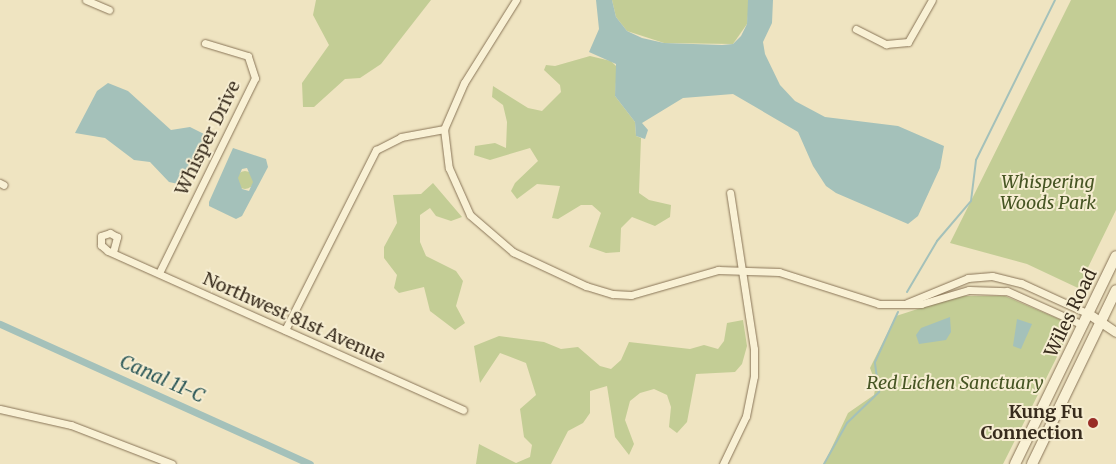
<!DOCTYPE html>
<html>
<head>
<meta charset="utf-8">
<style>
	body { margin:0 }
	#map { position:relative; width:1116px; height:464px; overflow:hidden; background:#efe4c1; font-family:Merriweather,serif }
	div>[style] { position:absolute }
	.green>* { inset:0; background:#c3cd95 }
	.round { border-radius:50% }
	.water>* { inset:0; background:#a4c1ba }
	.stream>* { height:2px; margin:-1px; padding:0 1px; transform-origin:1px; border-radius:1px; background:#a4c1ba }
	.canal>* { height:7px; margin:-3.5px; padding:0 3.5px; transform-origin:3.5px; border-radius:3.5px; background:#a4c1ba }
	.roads { filter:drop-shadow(0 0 1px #897558) drop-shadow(0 0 1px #897558) }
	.minor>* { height:7px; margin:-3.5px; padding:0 3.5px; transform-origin:3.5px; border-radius:3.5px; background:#f9f1d5 }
	.tertiary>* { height:9px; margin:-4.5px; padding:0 4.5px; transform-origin:4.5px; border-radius:4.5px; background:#f9f1d5 }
	.secondary>* { height:10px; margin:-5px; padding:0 5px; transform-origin:5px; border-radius:5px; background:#f9f1d5 }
	.dots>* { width:14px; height:14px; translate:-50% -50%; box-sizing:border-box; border:2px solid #f6edd1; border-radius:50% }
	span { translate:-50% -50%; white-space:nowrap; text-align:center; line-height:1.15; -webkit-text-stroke:4px #f6edd1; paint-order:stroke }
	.street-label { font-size:18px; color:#382c1d }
	.park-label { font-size:18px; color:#465523; font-style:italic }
	.poi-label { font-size:18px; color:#382c1d; font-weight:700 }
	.right { translate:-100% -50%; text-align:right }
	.water-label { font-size:19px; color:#2c5858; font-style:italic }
</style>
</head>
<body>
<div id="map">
	<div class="green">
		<div style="clip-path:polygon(316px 0,431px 0,381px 64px,360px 78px,345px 79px,314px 107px,303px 107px,302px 83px,329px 45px,313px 15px)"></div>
		<div style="clip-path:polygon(612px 0,748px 0,749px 5px,747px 24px,733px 44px,664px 43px,627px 31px,616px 17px)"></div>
		<div style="clip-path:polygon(1071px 0,1116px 0,1116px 210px,1078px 288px,1027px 264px,950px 243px)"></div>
		<div style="clip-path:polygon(590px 56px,611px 61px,617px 67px,615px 96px,635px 122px,636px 136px,641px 138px,639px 193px,649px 200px,671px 205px,670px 217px,655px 226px,632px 217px,621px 228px,620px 252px,606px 253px,589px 247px,601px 213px,592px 205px,581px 205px,558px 219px,552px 218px,560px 186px,537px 184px,517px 199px,511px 191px,515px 183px,538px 161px,530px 148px,490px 160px,474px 155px,475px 146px,495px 143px,506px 148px,507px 122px,503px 105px,492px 97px,493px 86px,528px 108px,542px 111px,561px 92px,560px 85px,544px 70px,546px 65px,555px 66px)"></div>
		<div class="round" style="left:236px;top:171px;width:18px;height:18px"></div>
		<div style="clip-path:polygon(433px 183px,462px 217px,451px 221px,436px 216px,430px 208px,420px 215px,420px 242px,426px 256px,456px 271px,463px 281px,456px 306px,465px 323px,455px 330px,430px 311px,424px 287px,399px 293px,394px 288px,397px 275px,384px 258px,384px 247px,397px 223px,393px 195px,421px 194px)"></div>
		<div style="clip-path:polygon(958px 296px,1005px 296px,1073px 325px,1003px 464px,824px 464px,848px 413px,874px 395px,876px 384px,870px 368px,896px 316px)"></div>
		<div style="clip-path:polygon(743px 320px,747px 346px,742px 364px,735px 372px,696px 374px,687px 422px,677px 433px,669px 427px,671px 407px,667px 395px,654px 389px,640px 393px,630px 401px,625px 420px,634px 444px,629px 455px,615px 437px,607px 386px,590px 391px,590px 413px,583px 423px,568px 431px,551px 464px,476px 464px,479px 444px,516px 463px,530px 457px,532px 445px,524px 437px,520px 409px,536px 395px,526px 363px,500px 353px,480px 383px,474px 346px,499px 336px,544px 342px,561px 349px,578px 347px,600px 366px,611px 369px,621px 360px,629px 342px,690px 349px,704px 345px,718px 349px,724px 341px,727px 323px)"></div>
	</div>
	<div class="water">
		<div style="clip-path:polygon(596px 0,612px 0,616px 17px,627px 31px,642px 38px,664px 43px,722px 45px,733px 44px,741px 36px,747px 24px,748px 0,773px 0,772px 23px,763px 42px,765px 54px,780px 85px,795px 101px,825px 117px,898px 126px,944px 146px,940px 168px,918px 216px,908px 224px,836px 193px,826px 186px,813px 166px,798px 132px,733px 94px,683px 98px,642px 123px,648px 130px,645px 139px,636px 136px,635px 122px,615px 96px,616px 64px,589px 52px,599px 29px)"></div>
		<div style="clip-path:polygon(108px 83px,128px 91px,171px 130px,190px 127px,206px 135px,198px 160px,183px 185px,169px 182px,150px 162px,134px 160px,105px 138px,75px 133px,97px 91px)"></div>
		<div style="clip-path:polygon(evenodd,233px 148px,266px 159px,268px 167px,242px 216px,236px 219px,209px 206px,209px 202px,233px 148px,247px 168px,253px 182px,249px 191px,242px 189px,238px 178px,242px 169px,247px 168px)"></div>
		<div style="clip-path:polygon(950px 317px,951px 332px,946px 340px,919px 344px,916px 335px,921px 328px)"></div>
		<div style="clip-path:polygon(1017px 319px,1032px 324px,1021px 349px,1013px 346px)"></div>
	</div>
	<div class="stream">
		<div style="left:907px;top:292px;width:59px;rotate:-59.5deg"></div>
		<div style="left:937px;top:241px;width:52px;rotate:-49.6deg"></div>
		<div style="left:971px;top:201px;width:41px;rotate:-83deg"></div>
		<div style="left:976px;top:160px;width:178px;rotate:-63.7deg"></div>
		<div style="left:824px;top:464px;width:47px;rotate:-60.7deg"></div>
		<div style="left:847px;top:423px;width:45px;rotate:-44.1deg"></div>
		<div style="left:879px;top:392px;width:30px;rotate:-98deg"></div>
		<div style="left:875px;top:362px;width:55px;rotate:-65.3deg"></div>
	</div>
	<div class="canal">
		<div style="left:0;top:324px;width:340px;rotate:24.3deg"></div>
	</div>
	<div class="roads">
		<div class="minor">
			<div style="left:86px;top:0;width:25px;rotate:23deg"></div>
			<div style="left:516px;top:0;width:98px;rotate:122.1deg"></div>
			<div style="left:464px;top:83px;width:50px;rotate:113.5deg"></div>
			<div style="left:444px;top:129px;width:39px;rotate:83deg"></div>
			<div style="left:449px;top:168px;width:51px;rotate:65.9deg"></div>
			<div style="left:470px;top:215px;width:57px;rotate:40.7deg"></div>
			<div style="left:513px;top:252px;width:81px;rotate:25deg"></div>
			<div style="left:586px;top:286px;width:28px;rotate:17deg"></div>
			<div style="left:613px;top:294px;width:18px;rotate:3deg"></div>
			<div style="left:631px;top:295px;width:91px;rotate:-16deg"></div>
			<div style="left:718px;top:270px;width:61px;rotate:1.9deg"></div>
			<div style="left:779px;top:272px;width:105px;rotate:17.7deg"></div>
			<div style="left:879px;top:304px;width:42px"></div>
			<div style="left:921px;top:304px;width:50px;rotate:-16.3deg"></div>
			<div style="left:969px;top:290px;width:38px;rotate:2deg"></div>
			<div style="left:1007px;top:291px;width:83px;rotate:24.1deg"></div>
			<div style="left:856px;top:29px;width:34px;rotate:27deg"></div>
			<div style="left:886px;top:44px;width:22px;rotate:-5deg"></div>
			<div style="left:908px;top:42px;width:48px;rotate:-60.3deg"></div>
			<div style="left:0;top:183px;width:4px;rotate:27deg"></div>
			<div style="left:113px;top:252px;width:16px;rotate:-75deg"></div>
			<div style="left:117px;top:237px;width:8px;rotate:-150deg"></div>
			<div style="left:110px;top:233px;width:9px;rotate:162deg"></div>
			<div style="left:101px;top:236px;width:9px;rotate:90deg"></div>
			<div style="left:101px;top:245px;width:9px;rotate:41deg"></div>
			<div style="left:108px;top:251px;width:389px;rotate:24.1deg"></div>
			<div style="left:159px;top:273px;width:217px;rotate:-63.8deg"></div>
			<div style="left:255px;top:78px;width:23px;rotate:-108deg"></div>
			<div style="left:248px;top:56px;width:45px;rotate:-163.2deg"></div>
			<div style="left:907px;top:303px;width:66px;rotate:-22.3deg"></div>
			<div style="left:968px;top:278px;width:24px;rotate:-5deg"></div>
			<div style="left:992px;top:276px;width:30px;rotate:14deg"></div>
			<div style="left:1021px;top:283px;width:75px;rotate:24.5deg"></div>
			<div style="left:285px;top:330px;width:202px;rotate:-63.2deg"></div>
			<div style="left:376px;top:150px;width:28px;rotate:-27deg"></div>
			<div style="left:401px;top:137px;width:44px;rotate:-10.5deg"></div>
			<div style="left:0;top:409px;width:73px;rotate:12.7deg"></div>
			<div style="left:71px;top:425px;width:108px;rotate:21.1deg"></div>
			<div style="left:723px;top:464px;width:53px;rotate:-64.4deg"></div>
			<div style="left:746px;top:416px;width:41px;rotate:-78.7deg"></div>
			<div style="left:754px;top:376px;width:27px;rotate:-90deg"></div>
			<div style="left:754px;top:349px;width:158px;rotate:-98.7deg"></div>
		</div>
		<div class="tertiary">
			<div style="left:1089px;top:314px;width:32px;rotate:34deg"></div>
		</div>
		<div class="secondary">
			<div style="left:1015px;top:464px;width:231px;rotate:-64.1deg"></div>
			<div style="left:1032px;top:464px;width:193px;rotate:-64.2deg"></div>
		</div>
	</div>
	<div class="dots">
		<div style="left:1093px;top:423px;background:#992d27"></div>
	</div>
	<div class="street-label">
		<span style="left:208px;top:138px;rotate:-64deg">Whisper Drive</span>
		<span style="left:1071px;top:313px;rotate:-64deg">Wiles Road</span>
		<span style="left:294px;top:318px;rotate:24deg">Northwest 81st Avenue</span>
	</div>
	<div class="park-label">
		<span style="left:1048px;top:193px">Whispering<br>Woods Park</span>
		<span style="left:955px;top:383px">Red Lichen Sanctuary</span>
	</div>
	<div class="poi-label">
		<span class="right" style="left:1083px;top:423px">Kung Fu<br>Connection</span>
	</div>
	<div class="water-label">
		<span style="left:162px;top:379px;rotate:24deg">Canal 11-C</span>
	</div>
</div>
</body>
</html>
